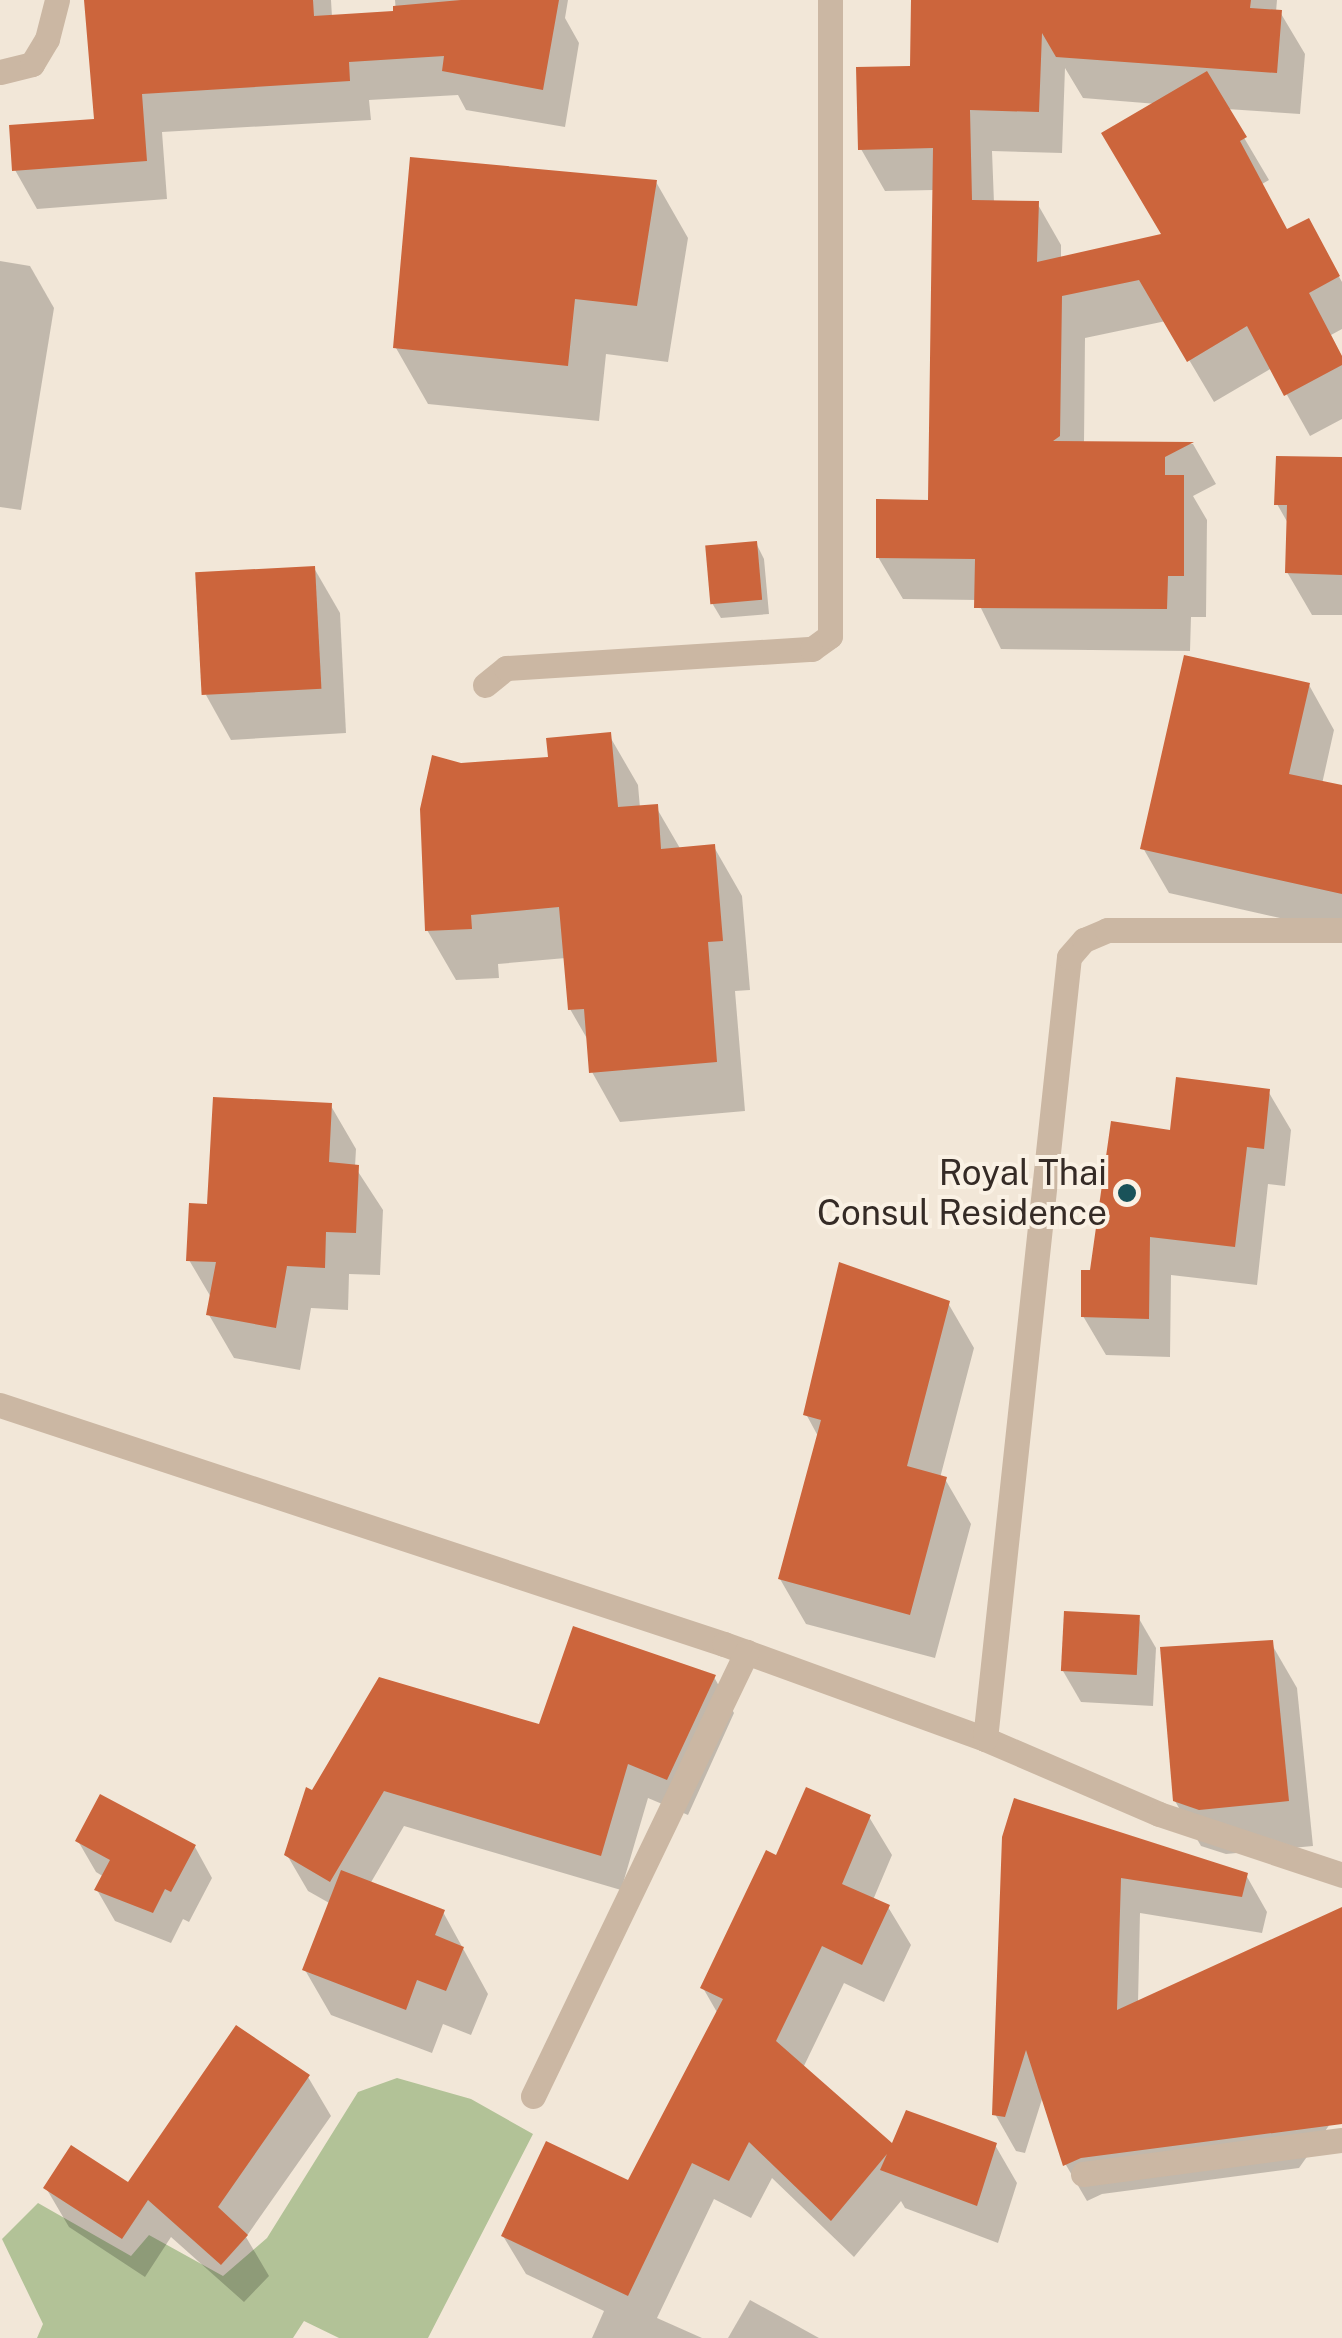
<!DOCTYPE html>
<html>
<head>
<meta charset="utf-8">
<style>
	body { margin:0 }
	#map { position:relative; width:1342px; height:2338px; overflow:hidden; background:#f2e7d8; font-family:"Public Sans",sans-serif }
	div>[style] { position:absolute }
	.green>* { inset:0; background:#b2c297 }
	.shadow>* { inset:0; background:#0003 }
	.building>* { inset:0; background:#cc653c; transform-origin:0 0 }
	.minor>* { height:25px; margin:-12.5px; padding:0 12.5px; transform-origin:12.5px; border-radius:12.5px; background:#cbb7a3 }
	.dots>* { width:28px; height:28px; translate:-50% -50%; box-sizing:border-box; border:5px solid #faf1e4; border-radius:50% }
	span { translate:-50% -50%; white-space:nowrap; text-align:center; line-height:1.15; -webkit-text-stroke:8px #faf1e4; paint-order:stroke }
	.poi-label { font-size:35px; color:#352b26 }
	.right { translate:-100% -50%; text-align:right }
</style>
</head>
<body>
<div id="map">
	<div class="green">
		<div style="clip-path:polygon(397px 2078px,471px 2099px,533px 2134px,428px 2338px,339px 2338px,304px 2321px,293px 2338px,37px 2338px,43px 2324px,2px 2239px,38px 2203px,131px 2256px,149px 2235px,223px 2276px,267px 2238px,358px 2092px)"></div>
	</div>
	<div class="shadow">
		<div style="clip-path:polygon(87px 0,331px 0,332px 17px,396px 13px,395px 0,568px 0,565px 18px,579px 43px,565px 127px,466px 110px,458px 95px,369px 100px,371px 120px,162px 132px,167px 199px,37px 209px,15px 170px,97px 122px)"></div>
		<div style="clip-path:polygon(evenodd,914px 0,1277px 0,1276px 12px,1280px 12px,1305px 54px,1300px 114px,1227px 109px,1269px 180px,1262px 184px,1288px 232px,1308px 222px,1342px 282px,1342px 329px,1331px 335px,1342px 357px,1342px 419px,1310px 436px,1272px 368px,1214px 402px,1166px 321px,1085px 338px,1084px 444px,1193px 444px,1216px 484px,1193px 496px,1207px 520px,1206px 617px,1191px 617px,1190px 651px,1001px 649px,977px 600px,903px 599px,878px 557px,931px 502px,934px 190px,885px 191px,861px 149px,912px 68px,914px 0,1065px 68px,1083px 98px,1157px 104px,1164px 236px,1061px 259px,1061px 245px,1037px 203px,994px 203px,992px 151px,1062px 153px,1065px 68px)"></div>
		<div style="clip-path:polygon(656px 182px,688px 238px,668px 362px,606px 354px,599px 421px,428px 404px,396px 348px)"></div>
		<div style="clip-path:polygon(0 261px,30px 266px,54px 308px,21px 510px,0 507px)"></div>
		<div style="clip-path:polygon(1342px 459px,1342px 615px,1312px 615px,1287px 572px,1289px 525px,1277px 504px)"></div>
		<div style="clip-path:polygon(756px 543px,764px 559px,769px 614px,721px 618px,712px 603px)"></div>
		<div style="clip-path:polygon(314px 568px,340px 613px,346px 733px,231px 740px,206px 695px)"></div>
		<div style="clip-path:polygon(1309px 685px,1334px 730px,1322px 784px,1342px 788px,1342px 932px,1169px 893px,1143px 848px)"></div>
		<div style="clip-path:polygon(609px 735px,638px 785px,640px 808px,656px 807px,681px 850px,714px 847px,742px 896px,750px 990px,735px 991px,745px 1111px,620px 1122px,592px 1072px,589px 1042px,570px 1009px,566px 958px,498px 964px,499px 978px,456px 980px,427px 930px,461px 766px,550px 759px)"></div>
		<div style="clip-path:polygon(1268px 1091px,1291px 1130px,1285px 1186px,1268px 1184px,1257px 1285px,1171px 1275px,1170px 1357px,1106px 1355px,1083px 1316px,1092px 1273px,1172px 1133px)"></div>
		<div style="clip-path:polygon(331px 1106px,356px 1149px,355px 1167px,383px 1210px,380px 1275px,349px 1274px,348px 1310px,311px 1308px,300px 1370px,234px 1358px,209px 1315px,212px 1299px,189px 1260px,210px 1206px)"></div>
		<div style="clip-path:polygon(948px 1303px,974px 1348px,940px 1478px,945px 1479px,971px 1524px,935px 1658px,806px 1624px,780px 1579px,819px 1438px,806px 1414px)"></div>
		<div style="clip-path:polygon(1138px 1617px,1156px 1648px,1153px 1706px,1081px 1702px,1063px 1671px)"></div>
		<div style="clip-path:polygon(1271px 1643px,1297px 1688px,1313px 1846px,1226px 1854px,1201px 1846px,1175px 1801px)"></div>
		<div style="clip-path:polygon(714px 1677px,734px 1713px,688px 1815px,648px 1798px,621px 1890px,404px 1826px,370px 1884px,443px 1912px,488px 1994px,471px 2035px,443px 2024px,432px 2053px,331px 2015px,305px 1970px,331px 1904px,308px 1891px,287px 1855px,313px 1793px)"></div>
		<div style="clip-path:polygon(869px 1817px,892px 1855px,873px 1900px,888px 1907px,911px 1945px,884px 2002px,844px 1983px,803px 2068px,893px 2147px,995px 2145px,1017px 2183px,998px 2243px,905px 2208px,901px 2201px,854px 2257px,772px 2178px,751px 2218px,714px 2199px,657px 2318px,702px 2338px,592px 2338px,604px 2311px,526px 2274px,503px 2236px,629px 2183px,718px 2014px,703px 1988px,778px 1858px)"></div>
		<div style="clip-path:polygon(1004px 1837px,1246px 1875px,1267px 1912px,1262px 1933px,1140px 1913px,1138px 2003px,1342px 1910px,1342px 2107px,1299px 2168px,1102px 2194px,1087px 2201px,1066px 2165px,1043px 2096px,1025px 2153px,1016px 2151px,995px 2114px)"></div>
		<div style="clip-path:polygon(78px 1841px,195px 1847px,212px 1878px,189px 1922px,183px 1919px,171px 1943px,115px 1921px,97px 1890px,104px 1877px,96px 1872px)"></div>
		<div style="clip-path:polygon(308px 2077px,331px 2116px,246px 2237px,269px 2276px,244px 2302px,171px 2237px,145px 2277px,69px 2227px,46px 2188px,129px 2186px)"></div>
		<div style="clip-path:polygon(750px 2300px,819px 2338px,728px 2338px)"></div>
	</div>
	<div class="building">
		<div style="clip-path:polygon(84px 0,313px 0,314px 16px,393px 11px,393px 6px,461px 0,559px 0,543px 90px,442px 71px,444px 56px,349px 62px,350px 81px,142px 94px,147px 161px,12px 171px,9px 125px,94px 119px)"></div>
		<div style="clip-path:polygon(911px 0,1251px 0,1250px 8px,1282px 10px,1277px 73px,1056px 57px,1042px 33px,1039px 112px,970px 110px,972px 200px,1039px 201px,1037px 262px,1161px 234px,1101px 133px,1207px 71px,1247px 137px,1240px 141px,1287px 229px,1309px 218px,1340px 276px,1309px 293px,1342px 356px,1342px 365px,1284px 396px,1247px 326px,1187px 362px,1139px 280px,1062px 296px,1060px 436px,1053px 441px,1194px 442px,1165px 457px,1165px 475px,1184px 475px,1184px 576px,1168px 576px,1167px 609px,974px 608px,975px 559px,876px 558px,876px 499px,928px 500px,933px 148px,858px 150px,856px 67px,910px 66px)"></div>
		<div style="clip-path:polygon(410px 157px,657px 180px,637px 306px,575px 299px,568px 366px,393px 348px)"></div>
		<div style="clip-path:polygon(1276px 456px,1342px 457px,1342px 575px,1285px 573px,1287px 505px,1274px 505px)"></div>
		<div style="left:757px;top:541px;width:59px;height:52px;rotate:85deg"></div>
		<div style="left:315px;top:566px;width:123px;height:120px;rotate:87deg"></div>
		<div style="clip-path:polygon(1184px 655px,1310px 683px,1289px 774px,1342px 785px,1342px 894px,1140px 849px)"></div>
		<div style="clip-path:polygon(611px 732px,618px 807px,658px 804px,661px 849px,715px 844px,723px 941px,708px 942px,717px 1062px,589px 1073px,584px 1009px,568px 1010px,559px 907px,471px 915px,472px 929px,425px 931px,420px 809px,432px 755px,461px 763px,548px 757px,546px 738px)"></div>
		<div style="clip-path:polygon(1176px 1077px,1270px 1089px,1264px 1149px,1247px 1147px,1235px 1247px,1150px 1237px,1149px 1319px,1081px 1317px,1081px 1270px,1090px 1270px,1111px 1121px,1170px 1130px)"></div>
		<div style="clip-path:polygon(213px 1097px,332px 1103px,329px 1162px,359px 1165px,356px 1233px,326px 1232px,325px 1268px,287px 1266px,276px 1328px,206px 1315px,216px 1262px,186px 1261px,189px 1203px,207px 1204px)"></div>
		<div style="clip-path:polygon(839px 1262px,950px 1301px,907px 1466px,947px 1477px,910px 1615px,778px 1579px,821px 1420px,803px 1415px)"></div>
		<div style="left:1064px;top:1611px;width:76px;height:60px;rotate:3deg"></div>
		<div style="clip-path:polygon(573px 1626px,716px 1675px,667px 1780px,628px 1764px,601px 1856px,384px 1791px,330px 1882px,284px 1855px,306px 1787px,312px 1790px,379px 1677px,539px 1724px)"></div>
		<div style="clip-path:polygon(1273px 1640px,1289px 1801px,1199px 1810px,1173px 1801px,1160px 1647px)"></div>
		<div style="clip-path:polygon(806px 1787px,871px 1815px,842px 1884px,890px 1905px,862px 1965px,822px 1946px,776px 2041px,892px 2143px,906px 2110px,997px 2143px,977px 2206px,880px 2170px,887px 2154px,831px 2221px,749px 2142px,729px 2181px,692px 2163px,628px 2296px,501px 2236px,546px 2141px,628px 2180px,723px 1999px,700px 1988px,766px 1850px,776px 1855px)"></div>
		<div style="clip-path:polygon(100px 1794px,196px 1845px,171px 1892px,165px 1889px,153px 1913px,94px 1890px,110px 1860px,75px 1841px)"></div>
		<div style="clip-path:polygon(1014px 1798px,1248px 1873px,1242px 1897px,1121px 1878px,1117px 2010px,1342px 1907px,1342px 2124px,1081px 2158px,1063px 2166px,1026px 2050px,1005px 2117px,992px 2115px,1002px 1837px)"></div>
		<div style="clip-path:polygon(341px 1870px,445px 1910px,435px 1935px,464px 1947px,446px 1991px,417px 1980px,406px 2010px,302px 1970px)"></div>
		<div style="clip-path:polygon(236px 2025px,310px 2075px,218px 2207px,248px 2235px,221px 2265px,148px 2200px,122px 2239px,43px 2188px,71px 2145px,128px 2182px)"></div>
	</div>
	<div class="minor">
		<div style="left:0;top:72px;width:33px;rotate:-14deg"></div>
		<div style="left:32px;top:64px;width:29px;rotate:-59deg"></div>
		<div style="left:47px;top:39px;width:40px;rotate:-75.6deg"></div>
		<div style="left:485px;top:685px;width:27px;rotate:-39deg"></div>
		<div style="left:506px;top:668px;width:307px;rotate:-3.6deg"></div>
		<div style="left:812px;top:649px;width:22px;rotate:-36deg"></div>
		<div style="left:830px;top:636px;width:636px;rotate:-90deg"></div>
		<div style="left:0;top:1405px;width:762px;rotate:18.27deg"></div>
		<div style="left:724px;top:1644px;width:278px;rotate:20deg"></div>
		<div style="left:985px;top:1739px;width:189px;rotate:23.3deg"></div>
		<div style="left:1159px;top:1814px;width:193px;rotate:18.4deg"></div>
		<div style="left:985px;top:1739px;width:786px;rotate:-83.87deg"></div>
		<div style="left:1069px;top:957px;width:23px;rotate:-49deg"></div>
		<div style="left:1084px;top:940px;width:25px;rotate:-23deg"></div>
		<div style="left:1107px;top:930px;width:235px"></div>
		<div style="left:533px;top:2096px;width:493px;rotate:-64.3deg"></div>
		<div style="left:1083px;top:2174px;width:261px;rotate:-7.5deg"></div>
	</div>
	<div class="dots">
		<div style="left:1127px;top:1193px;background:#195259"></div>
	</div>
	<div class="poi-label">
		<span class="right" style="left:1107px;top:1193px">Royal Thai<br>Consul Residence</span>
	</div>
</div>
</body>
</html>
